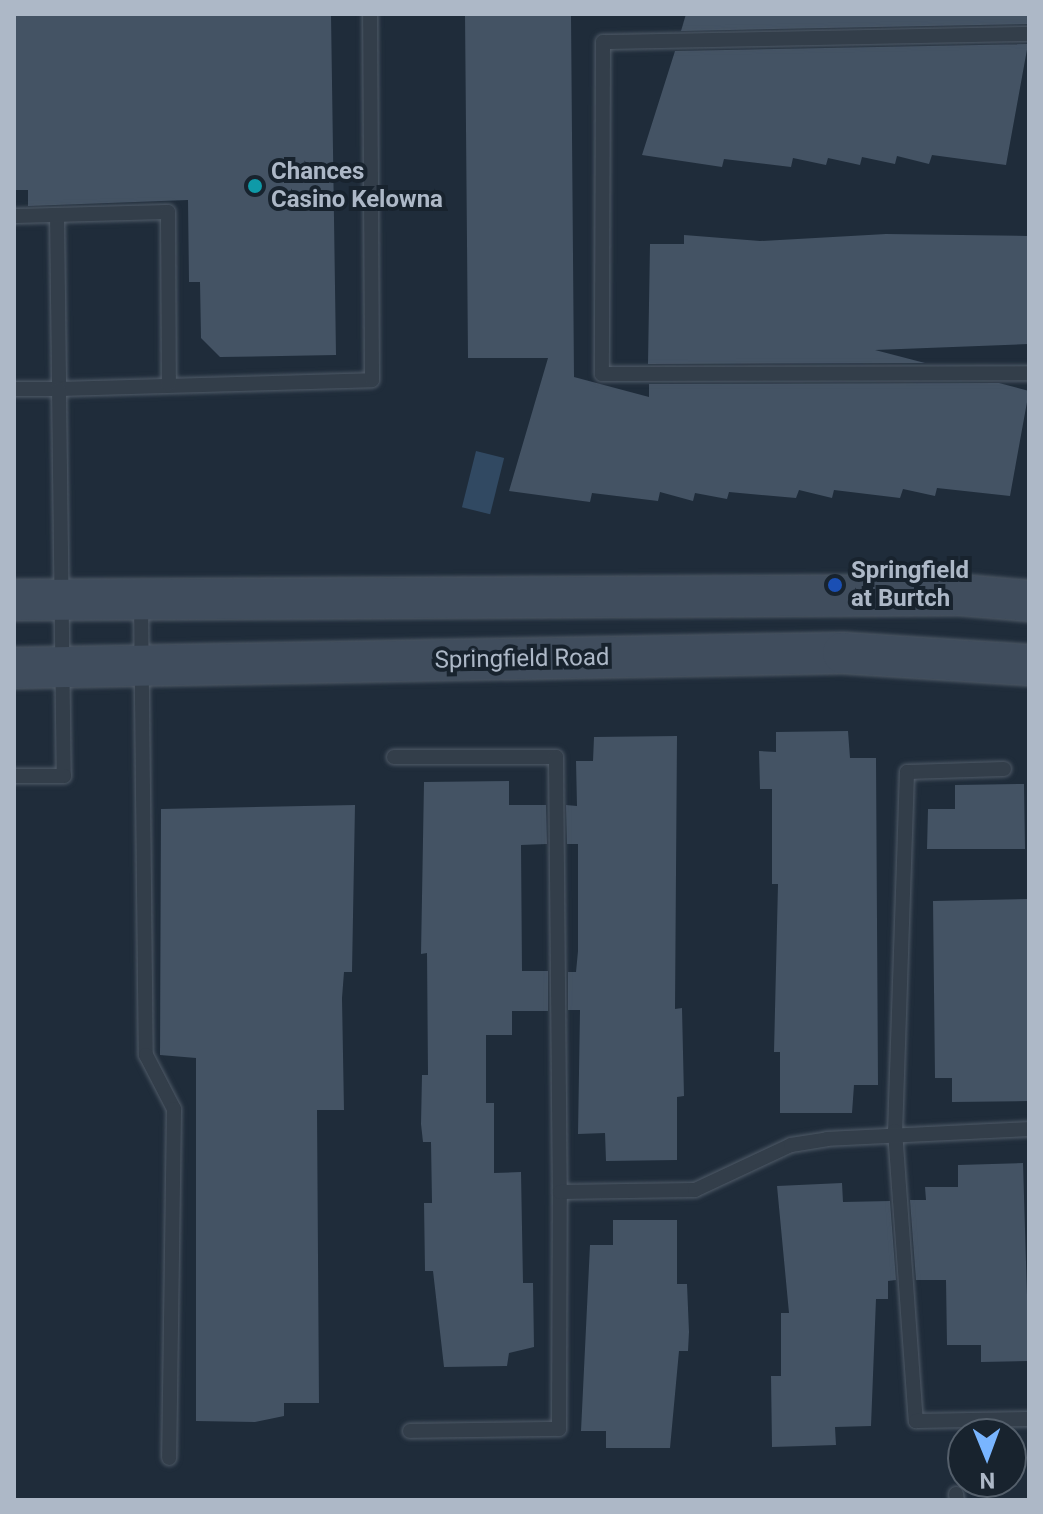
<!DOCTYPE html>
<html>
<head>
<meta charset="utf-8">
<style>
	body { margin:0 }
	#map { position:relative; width:1043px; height:1514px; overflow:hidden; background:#1f2c3a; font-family:Roboto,sans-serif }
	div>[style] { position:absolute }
	.water>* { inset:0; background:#314962; transform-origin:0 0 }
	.building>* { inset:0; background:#445364 }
	.roads { filter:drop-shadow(0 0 2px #505b68) drop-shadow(0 0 2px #505b68) }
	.lane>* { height:14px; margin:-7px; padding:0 7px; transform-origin:7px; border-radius:7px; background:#333e4a }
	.secondary>* { height:40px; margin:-20px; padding:0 20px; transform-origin:20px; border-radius:20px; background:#404d5d }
	.dots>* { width:22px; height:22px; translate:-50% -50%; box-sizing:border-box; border:4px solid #18232e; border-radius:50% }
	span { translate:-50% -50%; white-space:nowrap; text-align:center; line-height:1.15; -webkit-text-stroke:8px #18232e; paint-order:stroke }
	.poi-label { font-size:24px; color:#adb8c7; font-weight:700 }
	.left { translate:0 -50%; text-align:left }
	.street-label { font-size:24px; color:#adb8c7 }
	.frame { position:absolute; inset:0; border:16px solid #adb8c7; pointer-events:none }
	.north { position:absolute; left:947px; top:1418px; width:80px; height:80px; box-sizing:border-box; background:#18232e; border:2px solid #545f6b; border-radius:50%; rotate:179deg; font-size:22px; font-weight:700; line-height:32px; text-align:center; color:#adb8c7 }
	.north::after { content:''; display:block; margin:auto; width:28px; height:36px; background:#79b5ff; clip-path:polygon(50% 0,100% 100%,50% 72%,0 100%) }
</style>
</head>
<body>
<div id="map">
	<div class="water">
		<div style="left:476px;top:451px;width:29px;height:58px;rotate:14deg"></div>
	</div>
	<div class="building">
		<div style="clip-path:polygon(14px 14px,331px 14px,336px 355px,220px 357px,201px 338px,200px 282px,189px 282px,188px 200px,28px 206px,28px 190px,14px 190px)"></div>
		<div style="clip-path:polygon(465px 14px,571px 14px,574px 377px,649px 397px,649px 384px,999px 383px,1029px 391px,1010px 496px,937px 488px,935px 496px,903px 489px,900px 498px,834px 490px,832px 498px,799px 490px,796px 498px,729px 492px,727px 499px,695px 493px,693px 501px,660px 492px,658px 501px,592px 493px,590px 502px,509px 491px,548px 358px,468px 358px)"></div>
		<div style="clip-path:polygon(686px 14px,1029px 14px,1029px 24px,681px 31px)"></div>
		<div style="clip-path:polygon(1028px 44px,1006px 165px,932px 155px,929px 164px,897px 156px,895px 164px,862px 157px,860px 165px,828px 158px,826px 165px,793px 158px,791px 167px,724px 159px,722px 167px,642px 155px,675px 51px)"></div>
		<div style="clip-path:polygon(886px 234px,1028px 236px,1028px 344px,875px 350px,925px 363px,648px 364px,650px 244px,684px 244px,684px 235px,760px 241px)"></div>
		<div style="clip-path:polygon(848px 731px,850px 758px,876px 758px,878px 1085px,854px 1085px,852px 1113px,780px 1113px,780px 1052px,774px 1052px,778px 884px,772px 884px,772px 789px,760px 789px,759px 751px,776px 752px,776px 732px)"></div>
		<div style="clip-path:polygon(677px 736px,675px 1009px,682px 1008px,684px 1096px,677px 1097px,677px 1160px,606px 1161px,605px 1133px,578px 1134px,580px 1010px,568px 1010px,568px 972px,576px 972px,578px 951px,578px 844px,567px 844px,566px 805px,577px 806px,576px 761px,593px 761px,594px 737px)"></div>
		<div style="clip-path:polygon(509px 781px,509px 805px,546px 805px,547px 844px,521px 845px,522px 971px,548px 971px,548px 1011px,512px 1011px,512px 1035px,486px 1035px,486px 1103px,494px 1103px,494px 1173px,521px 1172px,523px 1283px,533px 1283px,534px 1347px,509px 1353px,507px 1366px,444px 1367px,433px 1271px,425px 1271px,424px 1203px,432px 1203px,431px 1142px,423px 1142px,421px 1124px,422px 1075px,428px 1075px,427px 953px,421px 954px,424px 782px)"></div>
		<div style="clip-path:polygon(1024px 784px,1025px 849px,927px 849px,928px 809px,955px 809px,955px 785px)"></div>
		<div style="clip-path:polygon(355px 805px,352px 972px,344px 972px,342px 998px,344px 1110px,317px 1110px,319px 1403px,284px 1403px,284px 1416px,255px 1422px,196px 1421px,196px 1058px,160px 1055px,161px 809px)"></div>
		<div style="clip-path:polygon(1029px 899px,1029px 1101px,952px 1102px,952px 1078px,935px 1078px,933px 901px)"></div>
		<div style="clip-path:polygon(1023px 1163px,1029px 1361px,981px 1362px,981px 1345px,947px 1345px,946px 1280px,916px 1280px,910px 1200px,926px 1200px,925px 1187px,958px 1187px,958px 1165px)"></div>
		<div style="clip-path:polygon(842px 1183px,843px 1202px,890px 1201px,896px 1280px,888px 1281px,888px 1299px,876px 1299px,871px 1426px,835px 1427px,836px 1445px,772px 1447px,771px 1376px,781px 1376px,781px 1313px,789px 1313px,777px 1186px)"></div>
		<div style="clip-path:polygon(613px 1220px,677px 1220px,677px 1284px,687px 1284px,689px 1332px,688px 1351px,679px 1351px,670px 1448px,606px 1448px,606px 1431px,581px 1431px,590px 1245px,613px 1245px)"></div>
	</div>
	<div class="roads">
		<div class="lane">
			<div style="left:1029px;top:34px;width:426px;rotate:178.9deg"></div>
			<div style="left:603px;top:42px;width:332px;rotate:90.2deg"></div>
			<div style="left:602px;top:374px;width:427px;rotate:-0.1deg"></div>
			<div style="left:57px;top:215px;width:174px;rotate:89.3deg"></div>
			<div style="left:59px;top:389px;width:313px;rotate:-1.6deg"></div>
			<div style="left:372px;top:380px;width:366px;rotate:-90.3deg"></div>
			<div style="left:14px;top:216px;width:154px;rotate:-1.5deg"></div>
			<div style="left:168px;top:212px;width:172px;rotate:89.7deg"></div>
			<div style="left:14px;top:389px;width:45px"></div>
			<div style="left:59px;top:389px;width:387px;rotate:89.3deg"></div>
			<div style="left:64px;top:776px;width:50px;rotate:180deg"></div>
			<div style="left:141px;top:601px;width:454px;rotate:89.4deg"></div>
			<div style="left:146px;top:1055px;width:61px;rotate:62.6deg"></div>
			<div style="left:174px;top:1109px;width:349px;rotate:90.8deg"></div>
			<div style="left:394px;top:757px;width:162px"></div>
			<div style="left:556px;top:757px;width:435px;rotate:89.5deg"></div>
			<div style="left:1004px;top:769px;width:97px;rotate:178.2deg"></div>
			<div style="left:907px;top:772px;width:359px;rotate:91.9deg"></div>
			<div style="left:895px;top:1131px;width:291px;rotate:85.9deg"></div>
			<div style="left:916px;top:1421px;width:113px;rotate:-1deg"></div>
			<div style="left:410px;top:1431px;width:149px;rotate:-0.8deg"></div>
			<div style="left:559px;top:1429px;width:237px;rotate:-89.8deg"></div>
			<div style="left:560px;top:1192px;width:135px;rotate:-0.8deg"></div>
			<div style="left:695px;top:1190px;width:106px;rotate:-25.1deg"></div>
			<div style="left:791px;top:1145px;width:36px;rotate:-9deg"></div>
			<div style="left:827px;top:1139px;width:202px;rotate:-2.8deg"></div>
			<div style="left:956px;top:1494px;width:6px;rotate:81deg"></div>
		</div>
		<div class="secondary">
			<div style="left:14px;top:600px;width:947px;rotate:-0.3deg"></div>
			<div style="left:961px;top:595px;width:68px;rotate:5deg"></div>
			<div style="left:14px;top:668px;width:829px;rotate:-1.04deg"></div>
			<div style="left:843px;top:653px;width:186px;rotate:3.7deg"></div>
		</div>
	</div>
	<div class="dots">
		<div style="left:255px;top:186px;background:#0f9aa8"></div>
		<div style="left:835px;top:585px;background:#1a4fb4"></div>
	</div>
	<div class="poi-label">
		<span class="left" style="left:271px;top:186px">Chances<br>Casino Kelowna</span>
		<span class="left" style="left:851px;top:585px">Springfield<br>at Burtch</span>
	</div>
	<div class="street-label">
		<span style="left:522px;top:659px;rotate:-1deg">Springfield Road</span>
	</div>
	<div class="frame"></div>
	<div class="north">N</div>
</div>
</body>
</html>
